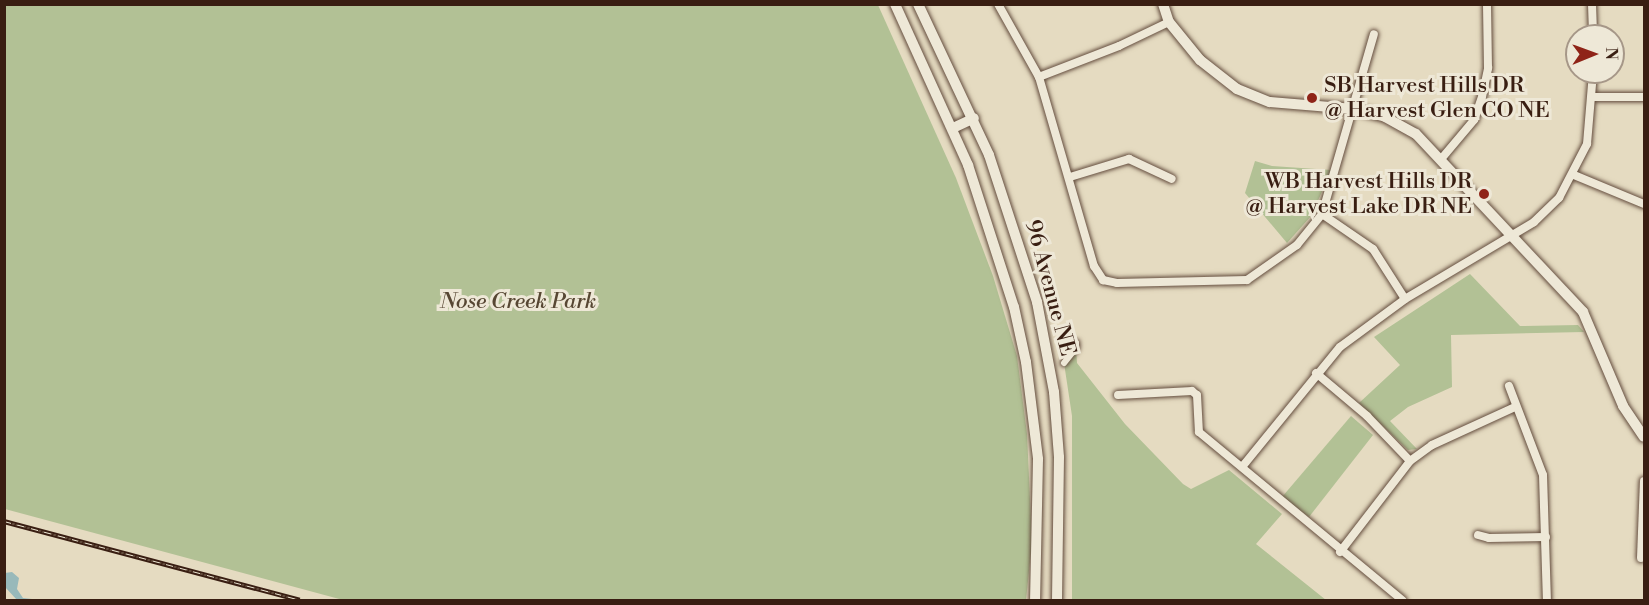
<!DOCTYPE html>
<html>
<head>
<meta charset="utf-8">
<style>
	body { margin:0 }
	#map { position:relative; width:1649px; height:605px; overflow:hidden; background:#e5dbc1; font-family:"Libre Bodoni",serif }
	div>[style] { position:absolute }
	.green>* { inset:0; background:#b2c195 }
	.water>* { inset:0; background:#98b9ba }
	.roads { filter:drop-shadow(0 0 2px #644d3e) drop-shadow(0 0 2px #644d3e) }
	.pedestrian>* { height:6px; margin:-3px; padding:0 3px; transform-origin:3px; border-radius:3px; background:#eee8d7 }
	.minor>* { height:8px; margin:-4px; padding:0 4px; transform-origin:4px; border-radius:4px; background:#eee8d7 }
	.tertiary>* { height:10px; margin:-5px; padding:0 5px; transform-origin:5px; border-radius:5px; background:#eee8d7 }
	.secondary>* { height:10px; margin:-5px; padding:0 5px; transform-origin:5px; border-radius:5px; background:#eee8d7 }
	.rail>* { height:4.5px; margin-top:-2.25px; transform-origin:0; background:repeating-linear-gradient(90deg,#eee8d7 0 7px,#391e12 0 14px); box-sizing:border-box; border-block:2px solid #391e12 }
	.dots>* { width:16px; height:16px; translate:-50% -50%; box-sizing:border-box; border:3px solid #eee8d7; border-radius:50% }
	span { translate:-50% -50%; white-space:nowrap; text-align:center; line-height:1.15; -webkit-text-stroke:6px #eee8d7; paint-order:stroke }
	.poi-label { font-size:22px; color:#391e12 }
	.left { translate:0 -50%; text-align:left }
	.right { translate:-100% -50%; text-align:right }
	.street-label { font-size:22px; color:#391e12 }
	.park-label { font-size:22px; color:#574733; font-style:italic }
	.frame { position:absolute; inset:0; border:6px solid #391e12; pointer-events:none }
	.north { position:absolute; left:1565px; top:24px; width:60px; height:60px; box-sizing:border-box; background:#eee8d7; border:2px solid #a69788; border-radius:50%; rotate:89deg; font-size:16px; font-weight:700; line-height:24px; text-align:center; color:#391e12 }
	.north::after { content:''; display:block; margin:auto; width:21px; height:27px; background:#8f2418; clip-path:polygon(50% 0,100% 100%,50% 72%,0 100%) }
</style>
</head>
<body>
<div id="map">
	<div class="green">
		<div style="clip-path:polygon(4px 5px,878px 5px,956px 178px,993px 276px,1017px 356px,1027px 434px,1032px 542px,1026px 600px,343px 600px,5px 509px)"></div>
		<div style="clip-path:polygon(1255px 161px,1272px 166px,1331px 170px,1312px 215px,1287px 243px,1245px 193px)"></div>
		<div style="clip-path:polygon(1470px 274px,1520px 326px,1578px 325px,1584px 332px,1451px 335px,1452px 387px,1408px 407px,1390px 421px,1417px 449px,1408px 450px,1359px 403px,1400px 365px,1374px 337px)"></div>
		<div style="clip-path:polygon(1076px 348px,1077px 363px,1125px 424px,1183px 484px,1191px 489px,1229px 470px,1282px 514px,1256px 544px,1326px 600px,1072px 600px,1072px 416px,1064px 363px)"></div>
		<div style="clip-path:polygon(1351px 416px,1373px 435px,1309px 517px,1282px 497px)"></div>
	</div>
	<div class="water">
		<div style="clip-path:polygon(12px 572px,19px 578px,17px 589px,23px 598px,41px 600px,17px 600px,5px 587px,5px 573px)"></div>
	</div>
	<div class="roads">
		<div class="pedestrian">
			<div style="left:1064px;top:363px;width:19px;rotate:-51deg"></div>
			<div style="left:1076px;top:348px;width:5px;rotate:-90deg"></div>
			<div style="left:1076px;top:343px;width:9px;rotate:180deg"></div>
			<div style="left:1067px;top:343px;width:4px;rotate:-90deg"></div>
		</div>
		<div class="minor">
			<div style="left:998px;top:4px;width:84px;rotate:60.7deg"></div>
			<div style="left:1592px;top:4px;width:32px;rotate:88deg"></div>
			<div style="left:1169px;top:22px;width:55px;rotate:154.4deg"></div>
			<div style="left:1119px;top:46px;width:86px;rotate:158.8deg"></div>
			<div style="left:1039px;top:77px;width:197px;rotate:73.8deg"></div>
			<div style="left:1094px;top:266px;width:17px;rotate:57deg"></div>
			<div style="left:1103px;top:280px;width:14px;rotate:12deg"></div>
			<div style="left:1117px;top:283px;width:130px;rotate:-1.3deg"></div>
			<div style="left:1247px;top:280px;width:61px;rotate:-35deg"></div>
			<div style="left:1297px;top:245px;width:40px;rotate:-51deg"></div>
			<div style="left:1322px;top:214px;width:187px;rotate:-73.9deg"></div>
			<div style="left:1594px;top:97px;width:50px"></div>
			<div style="left:1442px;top:158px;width:50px;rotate:-49.9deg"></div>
			<div style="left:1474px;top:120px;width:24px;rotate:-71deg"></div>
			<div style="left:1482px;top:97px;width:30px;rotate:-78deg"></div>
			<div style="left:1488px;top:68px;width:64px;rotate:-90.9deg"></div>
			<div style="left:1574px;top:175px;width:76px;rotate:22.5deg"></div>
			<div style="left:1070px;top:177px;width:62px;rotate:-17deg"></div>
			<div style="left:1129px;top:159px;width:47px;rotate:24.9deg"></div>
			<div style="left:1322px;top:214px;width:62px;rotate:34.5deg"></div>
			<div style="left:1373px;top:249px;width:59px;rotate:57.4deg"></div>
			<div style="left:1316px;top:373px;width:67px;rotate:40.1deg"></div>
			<div style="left:1367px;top:416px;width:62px;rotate:46.3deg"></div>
			<div style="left:1509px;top:386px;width:95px;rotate:69.1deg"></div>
			<div style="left:1543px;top:475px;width:125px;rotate:88.2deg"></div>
			<div style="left:1118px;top:395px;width:74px;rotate:-3.1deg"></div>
			<div style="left:1192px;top:391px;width:6px;rotate:39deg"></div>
			<div style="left:1197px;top:395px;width:37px;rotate:87deg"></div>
			<div style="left:1199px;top:432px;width:264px;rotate:39.6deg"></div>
			<div style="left:1242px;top:467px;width:155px;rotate:-50.8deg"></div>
			<div style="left:1340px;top:347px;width:81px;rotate:-36.4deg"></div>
			<div style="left:1405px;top:299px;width:150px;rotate:-30.8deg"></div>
			<div style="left:1534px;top:222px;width:35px;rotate:-44deg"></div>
			<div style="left:1559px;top:198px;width:61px;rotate:-62.6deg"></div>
			<div style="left:1587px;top:144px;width:72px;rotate:-85.2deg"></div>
			<div style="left:1478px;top:535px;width:11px;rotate:15deg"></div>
			<div style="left:1489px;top:538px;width:57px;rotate:-1deg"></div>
			<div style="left:1340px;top:552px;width:115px;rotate:-52.4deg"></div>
			<div style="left:1410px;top:461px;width:27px;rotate:-36deg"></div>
			<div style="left:1432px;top:445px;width:91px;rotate:-24.6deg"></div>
			<div style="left:1641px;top:558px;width:77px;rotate:-87.8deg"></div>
		</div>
		<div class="tertiary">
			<div style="left:1163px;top:4px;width:19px;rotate:72deg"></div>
			<div style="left:1169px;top:22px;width:49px;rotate:50.8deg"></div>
			<div style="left:1200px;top:60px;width:47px;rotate:38.1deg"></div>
			<div style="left:1237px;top:89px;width:35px;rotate:22deg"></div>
			<div style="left:1270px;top:102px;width:84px;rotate:4.8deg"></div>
			<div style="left:1354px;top:109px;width:32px;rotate:14deg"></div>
			<div style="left:1385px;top:117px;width:35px;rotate:29deg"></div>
			<div style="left:1416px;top:134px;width:244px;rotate:46.8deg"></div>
			<div style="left:1583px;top:312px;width:102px;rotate:66.9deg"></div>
			<div style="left:1623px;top:406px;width:37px;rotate:56deg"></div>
		</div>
		<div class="secondary">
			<div style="left:895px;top:4px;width:177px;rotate:65.6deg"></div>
			<div style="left:968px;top:165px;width:149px;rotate:72.1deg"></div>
			<div style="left:1014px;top:307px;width:56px;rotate:77.7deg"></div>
			<div style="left:1026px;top:362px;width:98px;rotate:82.9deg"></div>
			<div style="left:1038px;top:459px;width:141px;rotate:91.2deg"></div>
			<div style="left:918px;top:4px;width:167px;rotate:64.8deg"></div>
			<div style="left:989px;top:155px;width:155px;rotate:71.9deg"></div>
			<div style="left:1037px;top:302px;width:92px;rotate:79.3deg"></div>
			<div style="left:1054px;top:392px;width:65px;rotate:85.6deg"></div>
			<div style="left:1059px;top:457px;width:143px;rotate:90.8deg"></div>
			<div style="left:953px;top:128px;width:23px;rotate:-25deg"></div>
		</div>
	</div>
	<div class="rail">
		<div style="left:4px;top:521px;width:306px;rotate:14.9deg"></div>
	</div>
	<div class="dots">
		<div style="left:1312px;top:98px;background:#8f2418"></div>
		<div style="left:1484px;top:194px;background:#8f2418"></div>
	</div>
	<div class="poi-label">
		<span class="left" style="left:1324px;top:98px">SB Harvest Hills DR<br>@ Harvest Glen CO NE</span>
		<span class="right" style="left:1472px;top:194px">WB Harvest Hills DR<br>@ Harvest Lake DR NE</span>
	</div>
	<div class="street-label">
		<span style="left:1050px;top:288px;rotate:75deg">96 Avenue NE</span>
	</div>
	<div class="park-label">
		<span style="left:518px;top:302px">Nose Creek Park</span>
	</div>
	<div class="frame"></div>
	<div class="north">N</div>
</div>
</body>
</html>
